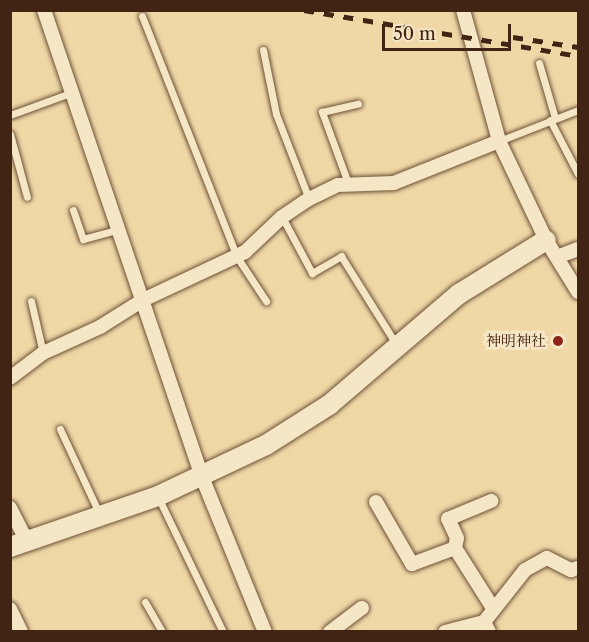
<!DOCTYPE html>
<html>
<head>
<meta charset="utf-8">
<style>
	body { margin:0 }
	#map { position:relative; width:589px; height:642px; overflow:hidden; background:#efd8a6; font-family:"Libre Caslon Text","Noto Serif JP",serif }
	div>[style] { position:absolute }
	.roads { filter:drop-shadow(0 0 2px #6d5138) drop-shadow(0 0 2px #6d5138) }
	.lane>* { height:7px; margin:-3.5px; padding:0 3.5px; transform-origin:3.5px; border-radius:3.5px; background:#f5e6c5 }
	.street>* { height:14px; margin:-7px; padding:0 7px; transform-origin:7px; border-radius:7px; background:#f5e6c5 }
	.secondary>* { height:20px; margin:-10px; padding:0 10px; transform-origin:10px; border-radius:10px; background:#f5e6c5 }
	.rail>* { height:4.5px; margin-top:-2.25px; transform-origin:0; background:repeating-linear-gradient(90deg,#422414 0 10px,transparent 0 20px) }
	.dots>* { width:16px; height:16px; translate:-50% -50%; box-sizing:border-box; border:3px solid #f5e6c5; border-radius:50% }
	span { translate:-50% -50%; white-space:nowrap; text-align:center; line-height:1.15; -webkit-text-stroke:6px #f5e6c5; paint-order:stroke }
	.poi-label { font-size:15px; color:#422414 }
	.right { translate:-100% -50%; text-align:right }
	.frame { position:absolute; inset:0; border:12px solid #422414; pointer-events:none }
	.scale { position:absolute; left:382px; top:24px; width:129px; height:27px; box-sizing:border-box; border:3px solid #422414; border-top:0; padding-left:8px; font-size:18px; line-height:21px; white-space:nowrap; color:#422414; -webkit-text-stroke:4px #f5e6c5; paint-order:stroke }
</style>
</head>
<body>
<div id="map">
	<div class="roads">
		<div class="lane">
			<div style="left:142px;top:16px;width:259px;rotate:68.5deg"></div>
			<div style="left:237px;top:257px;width:53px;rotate:56.6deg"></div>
			<div style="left:263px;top:50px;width:65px;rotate:78.5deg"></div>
			<div style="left:276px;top:114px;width:91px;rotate:68.8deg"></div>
			<div style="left:539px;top:63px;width:57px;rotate:73.8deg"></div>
			<div style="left:10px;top:115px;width:67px;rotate:-20.1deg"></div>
			<div style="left:550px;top:120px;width:61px;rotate:62.6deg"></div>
			<div style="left:10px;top:134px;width:65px;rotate:74.9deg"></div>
			<div style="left:499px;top:141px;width:85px;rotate:-21.4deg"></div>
			<div style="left:348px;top:183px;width:76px;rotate:-110.1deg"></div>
			<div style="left:322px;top:112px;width:37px;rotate:-13deg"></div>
			<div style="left:73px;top:210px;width:31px;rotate:71deg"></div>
			<div style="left:83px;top:239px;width:35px;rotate:-15deg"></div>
			<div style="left:282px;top:217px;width:64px;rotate:61.8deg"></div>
			<div style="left:312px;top:273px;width:34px;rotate:-30deg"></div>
			<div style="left:341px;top:256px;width:104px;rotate:58deg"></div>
			<div style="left:31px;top:301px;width:53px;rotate:77deg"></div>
			<div style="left:60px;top:429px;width:93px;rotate:65.1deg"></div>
			<div style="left:159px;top:499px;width:148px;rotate:64.3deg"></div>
			<div style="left:145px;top:602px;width:34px;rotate:60deg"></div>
		</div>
		<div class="street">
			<div style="left:44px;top:10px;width:493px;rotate:71.3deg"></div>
			<div style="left:202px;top:477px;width:167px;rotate:67.9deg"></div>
			<div style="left:463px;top:10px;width:136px;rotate:74.6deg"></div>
			<div style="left:499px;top:141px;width:110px;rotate:64.6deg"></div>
			<div style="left:546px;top:240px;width:61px;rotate:58.4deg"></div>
			<div style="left:557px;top:257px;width:22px;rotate:-21deg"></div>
			<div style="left:10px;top:378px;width:41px;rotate:-37.1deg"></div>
			<div style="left:43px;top:353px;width:63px;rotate:-24.5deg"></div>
			<div style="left:100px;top:327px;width:51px;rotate:-32.1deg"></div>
			<div style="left:143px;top:300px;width:113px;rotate:-25.2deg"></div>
			<div style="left:245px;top:252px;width:51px;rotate:-43.4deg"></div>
			<div style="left:282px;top:217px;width:32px;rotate:-34deg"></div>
			<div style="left:309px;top:199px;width:32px;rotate:-26deg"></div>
			<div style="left:338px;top:185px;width:56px;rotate:-2deg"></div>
			<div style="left:394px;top:183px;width:113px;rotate:-21.8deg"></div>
			<div style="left:376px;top:502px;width:72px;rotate:59.9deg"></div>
			<div style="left:412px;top:564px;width:46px;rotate:-20.4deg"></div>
			<div style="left:455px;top:548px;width:71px;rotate:57.7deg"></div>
			<div style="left:10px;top:508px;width:37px;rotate:63deg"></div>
			<div style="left:455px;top:548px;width:10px;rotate:-79deg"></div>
			<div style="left:457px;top:538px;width:21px;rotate:-115deg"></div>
			<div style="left:448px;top:519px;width:47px;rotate:-22.7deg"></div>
			<div style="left:10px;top:609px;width:25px;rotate:64deg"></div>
			<div style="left:484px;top:622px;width:66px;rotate:-51.7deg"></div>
			<div style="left:525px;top:570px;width:25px;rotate:-29deg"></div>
			<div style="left:547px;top:558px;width:27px;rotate:27deg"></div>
			<div style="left:571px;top:570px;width:7px;rotate:-16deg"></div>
			<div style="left:330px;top:632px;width:40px;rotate:-37deg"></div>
			<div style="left:445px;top:632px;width:40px;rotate:-14.4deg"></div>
			<div style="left:484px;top:622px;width:11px;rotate:63deg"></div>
		</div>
		<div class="secondary">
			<div style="left:10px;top:547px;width:157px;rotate:-19deg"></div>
			<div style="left:158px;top:496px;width:119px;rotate:-25.3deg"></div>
			<div style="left:266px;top:445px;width:75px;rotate:-32.4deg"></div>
			<div style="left:329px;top:405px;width:171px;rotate:-40.5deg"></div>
			<div style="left:459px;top:294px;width:102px;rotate:-31.8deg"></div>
		</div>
	</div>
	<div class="rail">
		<div style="left:304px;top:10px;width:278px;rotate:9.5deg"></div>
		<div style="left:513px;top:37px;width:66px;rotate:8.7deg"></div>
	</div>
	<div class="dots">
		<div style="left:558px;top:341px;background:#8f2418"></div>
	</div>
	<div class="poi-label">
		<span class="right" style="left:546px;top:341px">神明神社</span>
	</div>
	<div class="frame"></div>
	<div class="scale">50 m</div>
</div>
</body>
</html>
